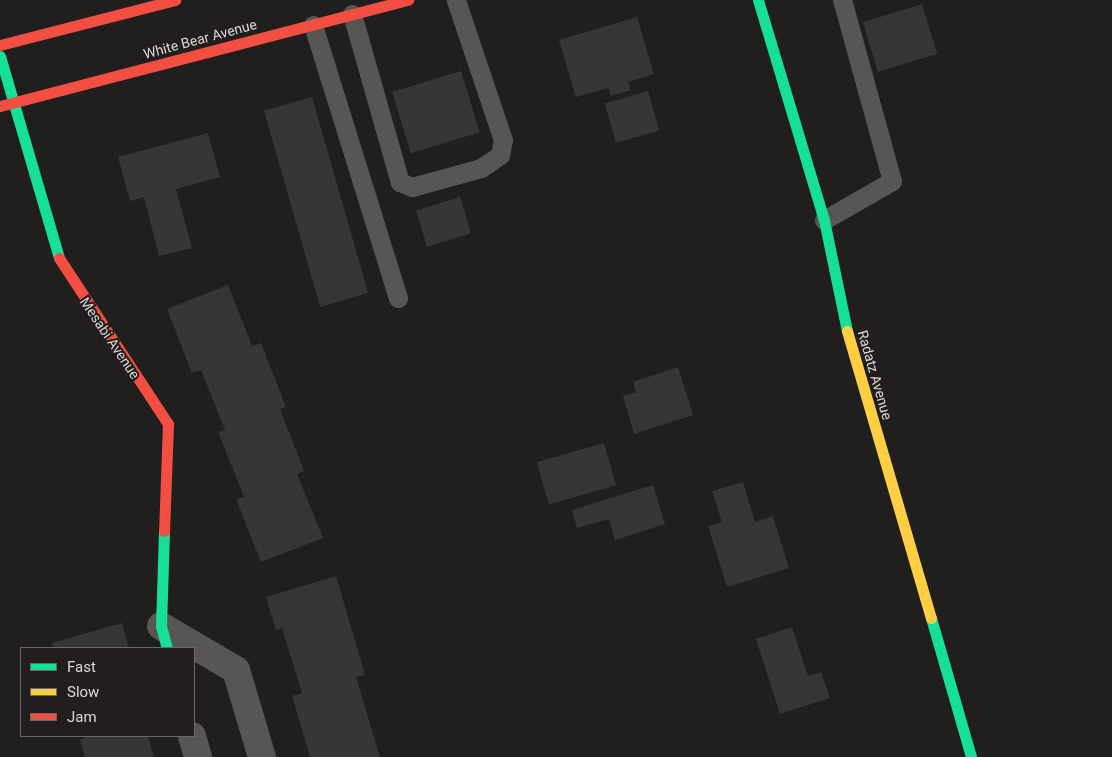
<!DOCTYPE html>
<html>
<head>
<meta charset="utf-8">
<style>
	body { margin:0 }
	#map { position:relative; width:1112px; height:757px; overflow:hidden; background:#211f1e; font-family:Roboto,sans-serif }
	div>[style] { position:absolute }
	.building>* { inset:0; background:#383635; transform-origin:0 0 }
	.lane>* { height:19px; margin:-9.5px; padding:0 9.5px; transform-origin:9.5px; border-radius:9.5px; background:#585655 }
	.street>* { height:28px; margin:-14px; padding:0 14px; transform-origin:14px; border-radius:14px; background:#585655 }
	.fast>* { height:11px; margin:-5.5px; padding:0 5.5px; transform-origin:5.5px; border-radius:5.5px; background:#16e098 }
	.slow>* { height:11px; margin:-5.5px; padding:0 5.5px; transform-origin:5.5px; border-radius:5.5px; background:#ffcf43 }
	.jam>* { height:11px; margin:-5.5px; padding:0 5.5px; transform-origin:5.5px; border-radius:5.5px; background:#f24e42 }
	span { translate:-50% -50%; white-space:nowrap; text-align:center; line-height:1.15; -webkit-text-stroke:4px #221e1d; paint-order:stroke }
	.street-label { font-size:14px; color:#dbd8d7 }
	.legend { position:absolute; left:20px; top:647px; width:175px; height:90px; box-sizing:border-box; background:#221e1d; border:1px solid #6c6867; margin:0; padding:6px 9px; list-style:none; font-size:15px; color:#dbd8d7 }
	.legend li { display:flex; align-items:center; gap:10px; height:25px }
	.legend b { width:25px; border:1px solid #6c6867 }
</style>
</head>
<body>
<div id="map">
	<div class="building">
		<div style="left:922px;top:4px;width:52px;height:62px;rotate:73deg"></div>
		<div style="clip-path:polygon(637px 17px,654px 74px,628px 82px,631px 90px,611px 96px,608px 88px,576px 97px,559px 40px)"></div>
		<div style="left:461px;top:71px;width:64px;height:72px;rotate:73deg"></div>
		<div style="left:648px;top:91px;width:41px;height:45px;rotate:74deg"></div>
		<div style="left:312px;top:97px;width:204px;height:50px;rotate:74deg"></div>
		<div style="clip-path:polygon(208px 133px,220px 177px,176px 189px,192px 248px,159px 256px,144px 197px,130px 201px,118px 157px)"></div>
		<div style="left:460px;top:197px;width:38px;height:46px;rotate:73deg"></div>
		<div style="clip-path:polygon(228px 285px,252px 346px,261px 343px,286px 407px,280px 409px,304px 471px,297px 474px,323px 538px,261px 562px,236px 499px,244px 497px,218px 432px,225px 430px,201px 370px,192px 373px,167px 309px)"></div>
		<div style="clip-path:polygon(678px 367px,693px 415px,634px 434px,623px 396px,636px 392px,633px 382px)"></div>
		<div style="left:604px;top:443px;width:44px;height:70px;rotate:74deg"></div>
		<div style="clip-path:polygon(743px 482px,755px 522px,773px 516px,789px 568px,727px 587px,708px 526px,722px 522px,712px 491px)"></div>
		<div style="clip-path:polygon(653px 485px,665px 524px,615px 540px,609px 519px,577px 528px,572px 510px)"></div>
		<div style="clip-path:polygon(336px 576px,365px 675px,356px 677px,380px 757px,310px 757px,292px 696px,302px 693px,282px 628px,276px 630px,266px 597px)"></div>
		<div style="clip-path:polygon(122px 623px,129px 648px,54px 648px,52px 643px)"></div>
		<div style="clip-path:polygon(792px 627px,808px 676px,821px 672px,830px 698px,780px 714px,756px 639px)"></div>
		<div style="clip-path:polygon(88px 736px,148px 736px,154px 757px,85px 757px,80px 740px)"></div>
	</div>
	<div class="lane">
		<div style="left:352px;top:14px;width:175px;rotate:74.1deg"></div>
		<div style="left:400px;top:182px;width:13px;rotate:23deg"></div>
		<div style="left:412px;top:187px;width:72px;rotate:-15.4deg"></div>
		<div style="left:481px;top:168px;width:23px;rotate:-34deg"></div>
		<div style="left:500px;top:155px;width:15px;rotate:-79deg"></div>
		<div style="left:503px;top:140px;width:148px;rotate:-108.6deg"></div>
		<div style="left:313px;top:25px;width:286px;rotate:72.7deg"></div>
		<div style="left:824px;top:220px;width:78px;rotate:-29.8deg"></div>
		<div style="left:892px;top:181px;width:188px;rotate:-105.4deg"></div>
	</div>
	<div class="street">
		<div style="left:161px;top:626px;width:87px;rotate:30.4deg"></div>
		<div style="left:236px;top:670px;width:91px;rotate:73.4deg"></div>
		<div style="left:192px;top:736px;width:22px;rotate:74deg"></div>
	</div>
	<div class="fast">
		<div style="left:758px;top:0;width:230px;rotate:73.3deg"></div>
		<div style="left:824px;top:220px;width:113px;rotate:78.3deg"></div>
		<div style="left:0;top:56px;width:210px;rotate:73.7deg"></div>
		<div style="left:164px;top:531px;width:95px;rotate:91.8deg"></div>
		<div style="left:161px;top:626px;width:23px;rotate:75deg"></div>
		<div style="left:931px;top:618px;width:145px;rotate:73.9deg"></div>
	</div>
	<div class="slow">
		<div style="left:847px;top:331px;width:299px;rotate:73.7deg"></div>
	</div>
	<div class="jam">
		<div style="left:0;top:45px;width:181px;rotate:-14.4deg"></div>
		<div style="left:0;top:106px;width:422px;rotate:-14.6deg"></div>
		<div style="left:59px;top:258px;width:199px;rotate:56.7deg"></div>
		<div style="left:168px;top:424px;width:107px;rotate:92.1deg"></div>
	</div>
	<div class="street-label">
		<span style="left:200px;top:39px;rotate:-15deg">White Bear Avenue</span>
		<span style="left:110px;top:338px;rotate:56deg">Mesabi Avenue</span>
		<span style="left:875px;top:375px;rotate:74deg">Radatz Avenue</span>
	</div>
	<ul class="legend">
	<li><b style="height:6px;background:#16e098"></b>Fast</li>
	<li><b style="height:6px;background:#ffcf43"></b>Slow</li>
	<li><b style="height:6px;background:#f24e42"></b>Jam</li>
	</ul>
</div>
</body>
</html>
